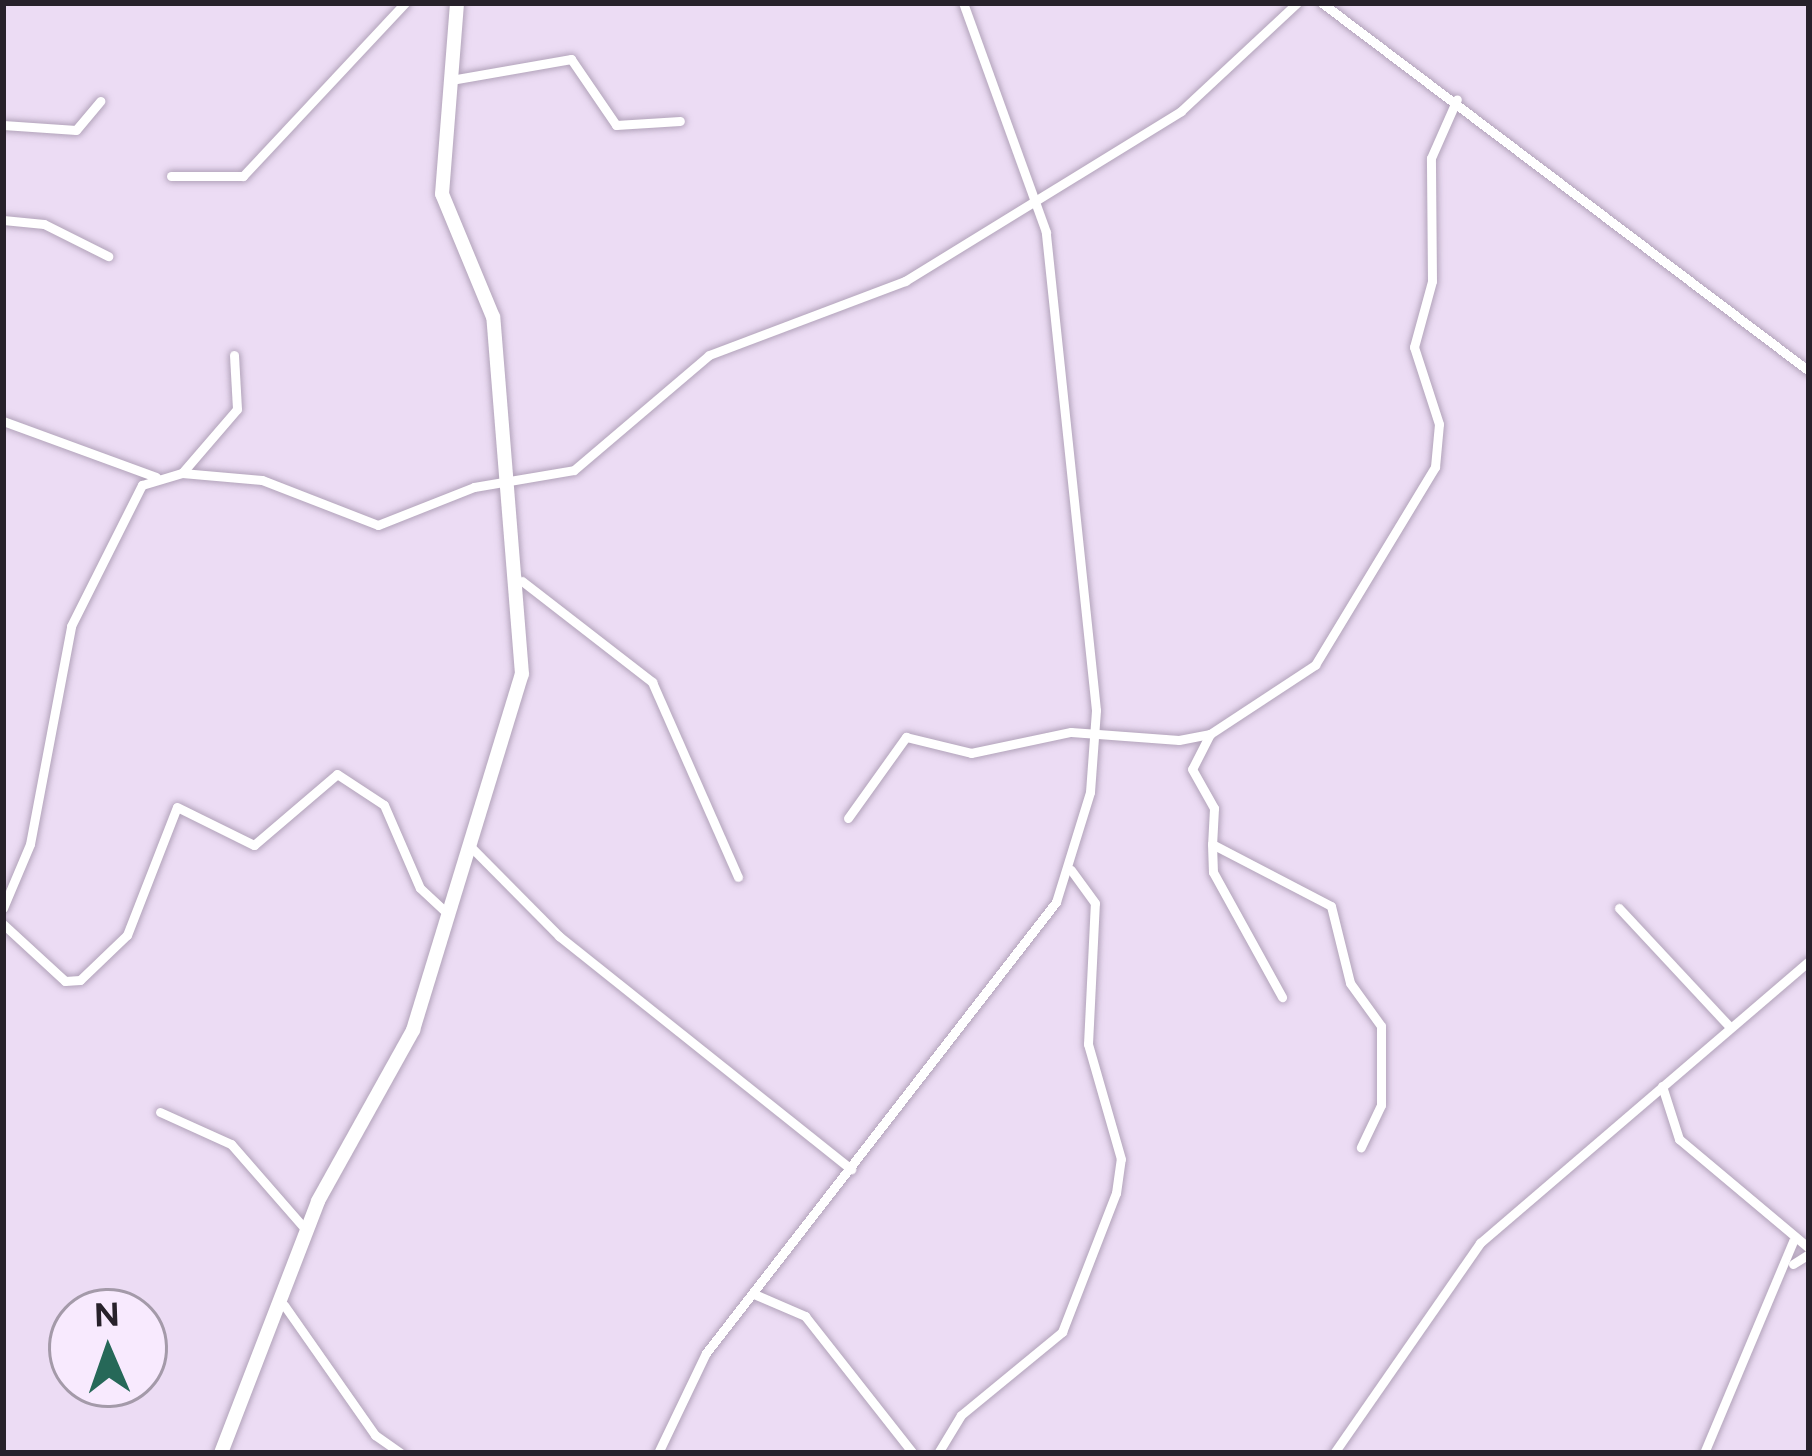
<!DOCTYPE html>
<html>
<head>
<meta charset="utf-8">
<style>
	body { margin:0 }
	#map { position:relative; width:1812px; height:1456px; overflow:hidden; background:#ecdcf4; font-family:Figtree,sans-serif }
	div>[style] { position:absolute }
	.roads { filter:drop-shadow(0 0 3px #b2a3ba) drop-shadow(0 0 3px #b2a3ba) }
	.street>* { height:9px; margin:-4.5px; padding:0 4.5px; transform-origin:4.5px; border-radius:4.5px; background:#fff }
	.secondary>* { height:14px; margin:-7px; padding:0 7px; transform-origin:7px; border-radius:7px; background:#fff }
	span { translate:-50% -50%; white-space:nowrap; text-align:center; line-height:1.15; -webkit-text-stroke:9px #f8eafe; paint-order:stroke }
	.frame { position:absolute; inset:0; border:6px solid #27212a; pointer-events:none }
	.north { position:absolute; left:48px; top:1288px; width:120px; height:120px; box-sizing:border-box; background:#f8eafe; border:3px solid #a49aa9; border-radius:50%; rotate:358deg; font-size:33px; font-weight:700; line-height:48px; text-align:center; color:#27212a }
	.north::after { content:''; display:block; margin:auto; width:42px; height:54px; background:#266858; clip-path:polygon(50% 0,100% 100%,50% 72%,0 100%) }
</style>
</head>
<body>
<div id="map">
	<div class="roads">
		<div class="street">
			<div style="left:1322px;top:3px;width:610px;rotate:37.08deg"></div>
			<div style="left:451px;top:80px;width:122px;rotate:-9.9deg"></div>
			<div style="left:571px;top:59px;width:80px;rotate:55.7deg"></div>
			<div style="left:616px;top:125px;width:64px;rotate:-3.6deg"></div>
			<div style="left:3px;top:125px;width:73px;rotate:3.9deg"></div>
			<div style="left:76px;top:130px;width:38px;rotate:-50deg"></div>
			<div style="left:171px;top:176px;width:72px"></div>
			<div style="left:243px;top:176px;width:237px;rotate:-46.9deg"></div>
			<div style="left:3px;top:220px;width:41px;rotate:5.6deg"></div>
			<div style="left:44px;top:224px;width:72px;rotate:26.6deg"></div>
			<div style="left:3px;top:421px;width:163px;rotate:20.1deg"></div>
			<div style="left:182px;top:473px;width:84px;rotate:-49.3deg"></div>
			<div style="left:237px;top:409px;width:54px;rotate:-93.2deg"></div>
			<div style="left:522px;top:581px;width:165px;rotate:37.8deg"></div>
			<div style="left:652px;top:682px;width:213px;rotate:66.2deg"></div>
			<div style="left:1210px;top:734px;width:39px;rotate:117deg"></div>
			<div style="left:1192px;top:769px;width:45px;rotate:60.6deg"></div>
			<div style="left:1214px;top:808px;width:36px;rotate:93deg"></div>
			<div style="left:1212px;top:844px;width:134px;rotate:27.5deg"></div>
			<div style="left:1331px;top:906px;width:79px;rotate:76.1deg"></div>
			<div style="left:1350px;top:983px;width:53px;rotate:54.2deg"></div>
			<div style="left:1381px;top:1026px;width:79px;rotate:90deg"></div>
			<div style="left:1381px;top:1105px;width:47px;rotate:115.5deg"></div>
			<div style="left:848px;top:818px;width:100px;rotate:-54.4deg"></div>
			<div style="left:906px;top:737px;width:67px;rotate:13.8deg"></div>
			<div style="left:971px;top:753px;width:102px;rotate:-11.9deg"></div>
			<div style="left:1071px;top:732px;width:108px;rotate:4.2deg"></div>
			<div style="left:1179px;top:740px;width:32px;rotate:-11deg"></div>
			<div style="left:1210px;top:734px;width:126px;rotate:-33.3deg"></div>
			<div style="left:1315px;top:665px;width:232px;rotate:-58.8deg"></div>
			<div style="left:1435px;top:467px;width:43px;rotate:-84.7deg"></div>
			<div style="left:1439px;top:424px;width:81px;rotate:-108deg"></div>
			<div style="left:1414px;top:347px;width:68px;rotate:-74.7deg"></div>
			<div style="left:1432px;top:281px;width:123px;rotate:-90.5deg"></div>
			<div style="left:1431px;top:158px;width:64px;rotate:-66.2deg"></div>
			<div style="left:1212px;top:844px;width:28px;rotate:88deg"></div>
			<div style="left:1213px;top:872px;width:143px;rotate:61.1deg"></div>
			<div style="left:472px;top:848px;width:124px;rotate:45.3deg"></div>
			<div style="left:559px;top:936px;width:374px;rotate:38.6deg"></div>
			<div style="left:3px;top:908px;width:69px;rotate:-67.1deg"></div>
			<div style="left:30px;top:844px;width:222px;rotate:-79.3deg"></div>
			<div style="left:71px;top:626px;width:158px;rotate:-63.3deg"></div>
			<div style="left:142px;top:485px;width:42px;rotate:-16.7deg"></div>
			<div style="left:182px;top:473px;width:80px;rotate:5deg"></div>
			<div style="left:262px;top:480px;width:124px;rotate:21.2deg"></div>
			<div style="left:378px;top:525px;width:103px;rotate:-21.6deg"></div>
			<div style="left:474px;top:487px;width:101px;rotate:-9.6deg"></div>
			<div style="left:574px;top:470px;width:177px;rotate:-40.4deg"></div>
			<div style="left:709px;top:355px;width:210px;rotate:-20.7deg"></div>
			<div style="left:905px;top:281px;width:324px;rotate:-31.6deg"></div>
			<div style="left:1181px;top:111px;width:158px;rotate:-43deg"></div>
			<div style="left:1619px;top:908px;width:160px;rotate:47deg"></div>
			<div style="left:3px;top:924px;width:84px;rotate:42.6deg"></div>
			<div style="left:65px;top:981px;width:15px;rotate:-4deg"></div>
			<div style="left:80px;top:980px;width:65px;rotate:-43.8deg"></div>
			<div style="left:127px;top:935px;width:137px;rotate:-68.7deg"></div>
			<div style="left:177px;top:807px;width:86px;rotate:26.3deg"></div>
			<div style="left:254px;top:845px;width:109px;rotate:-40.5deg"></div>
			<div style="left:337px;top:774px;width:56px;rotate:33.4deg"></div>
			<div style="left:384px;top:805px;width:90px;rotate:66.6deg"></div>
			<div style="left:420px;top:888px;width:40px;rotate:43deg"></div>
			<div style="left:1662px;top:1086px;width:56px;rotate:72.2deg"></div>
			<div style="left:1679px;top:1139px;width:170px;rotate:40deg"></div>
			<div style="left:160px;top:1112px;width:78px;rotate:24.3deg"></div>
			<div style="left:231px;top:1144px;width:114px;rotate:48.9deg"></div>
			<div style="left:1793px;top:1264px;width:19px;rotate:-32deg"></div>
			<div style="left:754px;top:1294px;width:56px;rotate:23.3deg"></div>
			<div style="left:805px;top:1316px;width:174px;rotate:51.8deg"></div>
			<div style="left:284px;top:1305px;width:159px;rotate:55deg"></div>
			<div style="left:375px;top:1435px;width:32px;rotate:35deg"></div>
			<div style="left:658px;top:1453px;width:111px;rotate:-64.4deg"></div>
			<div style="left:706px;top:1353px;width:571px;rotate:-52.19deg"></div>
			<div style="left:1056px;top:902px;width:115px;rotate:-72.8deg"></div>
			<div style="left:1090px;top:792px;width:82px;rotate:-85.8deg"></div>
			<div style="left:1096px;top:710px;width:481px;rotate:-96deg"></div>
			<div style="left:1046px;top:232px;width:244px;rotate:-109.9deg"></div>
			<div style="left:938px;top:1453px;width:44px;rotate:-58.8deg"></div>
			<div style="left:961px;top:1415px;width:131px;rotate:-39.4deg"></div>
			<div style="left:1062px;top:1332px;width:149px;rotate:-68.8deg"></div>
			<div style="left:1116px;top:1193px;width:34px;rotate:-82deg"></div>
			<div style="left:1121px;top:1159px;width:120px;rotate:-106deg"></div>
			<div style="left:1088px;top:1044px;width:141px;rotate:-87.2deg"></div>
			<div style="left:1095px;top:903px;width:41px;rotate:-126deg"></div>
			<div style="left:1334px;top:1453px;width:256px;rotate:-55.2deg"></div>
			<div style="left:1480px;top:1243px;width:433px;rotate:-40.6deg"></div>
			<div style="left:1704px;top:1453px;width:230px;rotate:-67.2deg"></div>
		</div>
		<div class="secondary">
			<div style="left:221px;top:1453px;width:270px;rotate:-68.9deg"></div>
			<div style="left:318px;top:1201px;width:196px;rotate:-60.9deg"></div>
			<div style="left:413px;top:1030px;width:372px;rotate:-73deg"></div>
			<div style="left:522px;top:674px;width:358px;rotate:-94.6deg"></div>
			<div style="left:493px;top:317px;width:133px;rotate:-112.5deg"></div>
			<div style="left:442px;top:194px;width:192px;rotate:-85.5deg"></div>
		</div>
	</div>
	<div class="frame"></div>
	<div class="north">N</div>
</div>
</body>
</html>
